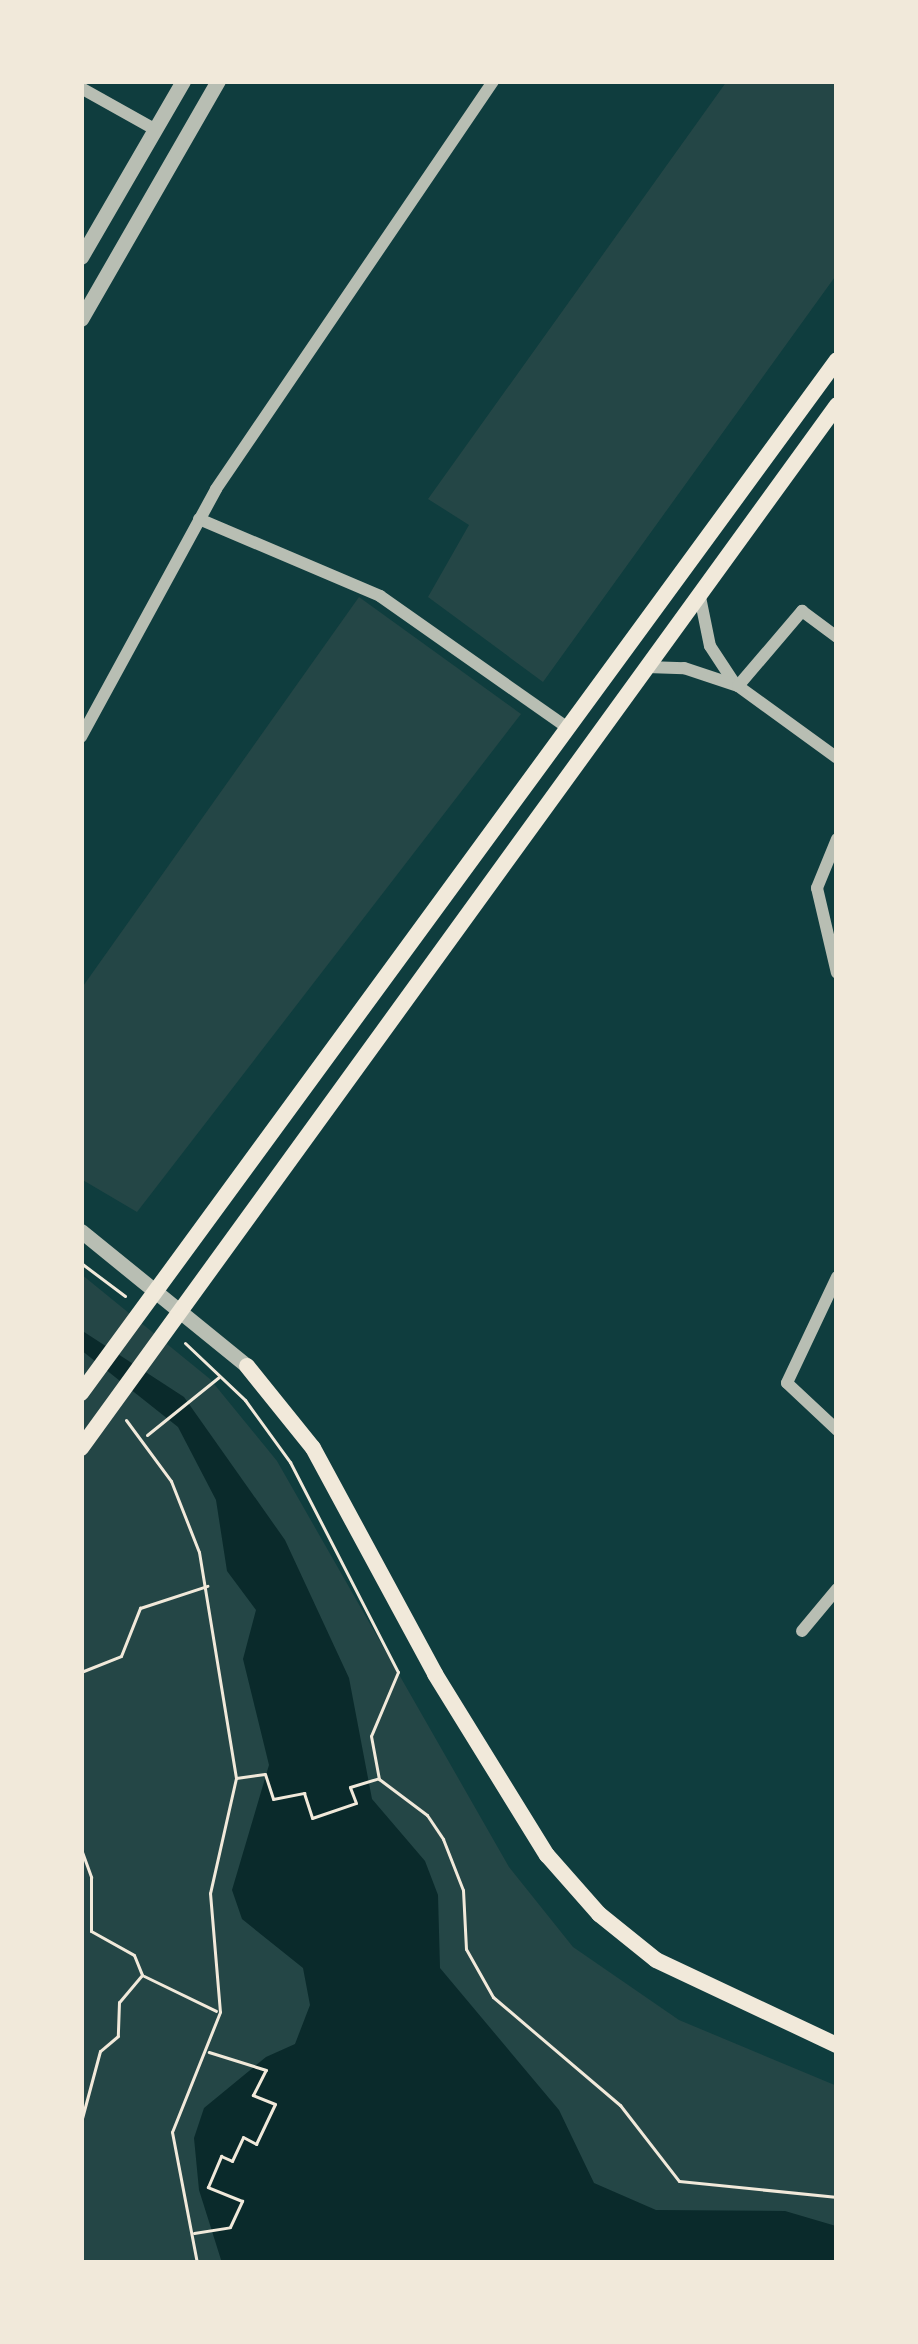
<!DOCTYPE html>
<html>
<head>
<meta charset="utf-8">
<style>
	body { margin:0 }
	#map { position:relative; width:918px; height:2344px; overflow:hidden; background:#0f3d3e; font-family:"Golos Text",sans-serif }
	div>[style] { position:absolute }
	.green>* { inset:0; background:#244646 }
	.water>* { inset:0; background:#0a2a2b }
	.path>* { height:3px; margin:-1.5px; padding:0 1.5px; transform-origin:1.5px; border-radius:1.5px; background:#f1e9da }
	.minor>* { height:12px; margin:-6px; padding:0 6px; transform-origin:6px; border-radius:6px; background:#b8beb3 }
	.tertiary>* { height:15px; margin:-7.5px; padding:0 7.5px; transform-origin:7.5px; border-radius:7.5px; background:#b8beb3 }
	.secondary>* { height:16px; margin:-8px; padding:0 8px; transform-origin:8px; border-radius:8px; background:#f1e9da }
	span { translate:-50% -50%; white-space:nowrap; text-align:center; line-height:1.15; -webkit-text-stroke:12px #f1e9da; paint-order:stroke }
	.frame { position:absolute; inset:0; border:84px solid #f1e9da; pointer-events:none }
</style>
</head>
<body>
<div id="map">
	<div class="green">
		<div style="clip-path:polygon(727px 81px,837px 81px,837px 274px,543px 682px,428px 597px,469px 525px,428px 499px)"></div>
		<div style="clip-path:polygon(359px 597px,521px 714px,137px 1212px,81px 1179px,81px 989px)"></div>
		<div style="clip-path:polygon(81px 1274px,210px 1379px,277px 1461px,509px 1867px,573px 1947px,679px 2020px,837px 2086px,837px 2263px,81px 2263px)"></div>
	</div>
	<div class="water">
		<div style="clip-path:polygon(81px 1330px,184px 1397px,285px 1540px,349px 1678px,372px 1799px,425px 1861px,438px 1895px,440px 1968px,559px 2110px,594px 2183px,656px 2210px,785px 2211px,836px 2226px,837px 2263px,222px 2263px,199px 2190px,194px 2138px,204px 2108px,266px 2057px,295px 2044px,310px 2005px,303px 1968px,242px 1919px,232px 1890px,269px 1765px,243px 1659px,256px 1610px,227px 1571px,216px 1500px,178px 1427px,81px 1350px)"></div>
	</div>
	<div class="path">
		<div style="left:81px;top:1263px;width:55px;rotate:36.9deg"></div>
		<div style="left:185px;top:1343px;width:83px;rotate:43.5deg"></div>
		<div style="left:245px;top:1400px;width:77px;rotate:54deg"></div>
		<div style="left:290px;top:1462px;width:236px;rotate:62.8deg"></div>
		<div style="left:398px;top:1672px;width:69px;rotate:112.9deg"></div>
		<div style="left:371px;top:1736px;width:44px;rotate:79.5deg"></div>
		<div style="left:379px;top:1779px;width:60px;rotate:36.9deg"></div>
		<div style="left:427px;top:1815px;width:29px;rotate:56deg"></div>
		<div style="left:443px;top:1839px;width:55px;rotate:68.6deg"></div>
		<div style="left:463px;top:1890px;width:59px;rotate:87.1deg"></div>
		<div style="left:466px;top:1949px;width:55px;rotate:60.6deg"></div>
		<div style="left:493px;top:1997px;width:167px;rotate:40.4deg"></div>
		<div style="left:620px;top:2105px;width:96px;rotate:52.2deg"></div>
		<div style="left:679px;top:2181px;width:159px;rotate:5.8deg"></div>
		<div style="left:126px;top:1420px;width:76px;rotate:53.6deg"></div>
		<div style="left:171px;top:1481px;width:76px;rotate:68.5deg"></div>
		<div style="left:199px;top:1552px;width:229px;rotate:80.7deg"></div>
		<div style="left:236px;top:1778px;width:118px;rotate:102.7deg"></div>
		<div style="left:210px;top:1893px;width:119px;rotate:85.2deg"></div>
		<div style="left:220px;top:2012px;width:129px;rotate:111.8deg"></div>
		<div style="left:172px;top:2132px;width:133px;rotate:79.2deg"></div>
		<div style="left:147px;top:1435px;width:92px;rotate:-38.9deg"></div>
		<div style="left:81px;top:1672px;width:43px;rotate:-21.8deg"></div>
		<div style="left:121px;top:1656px;width:52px;rotate:-68.4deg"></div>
		<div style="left:140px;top:1608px;width:71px;rotate:-18.2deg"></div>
		<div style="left:236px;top:1778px;width:29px;rotate:-8deg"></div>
		<div style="left:265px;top:1774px;width:26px;rotate:72deg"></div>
		<div style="left:273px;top:1799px;width:32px;rotate:-11deg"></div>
		<div style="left:304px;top:1793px;width:26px;rotate:72deg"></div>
		<div style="left:312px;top:1818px;width:46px;rotate:-18.8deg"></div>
		<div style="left:356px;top:1803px;width:17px;rotate:-111deg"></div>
		<div style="left:350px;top:1787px;width:28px;rotate:-17deg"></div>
		<div style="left:81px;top:1849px;width:30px;rotate:70deg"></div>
		<div style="left:91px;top:1877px;width:54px;rotate:90deg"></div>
		<div style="left:91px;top:1931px;width:49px;rotate:29.2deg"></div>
		<div style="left:134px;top:1955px;width:22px;rotate:68deg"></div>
		<div style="left:142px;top:1975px;width:35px;rotate:130deg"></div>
		<div style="left:119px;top:2002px;width:34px;rotate:92deg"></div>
		<div style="left:118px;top:2036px;width:23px;rotate:140deg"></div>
		<div style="left:100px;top:2051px;width:73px;rotate:105deg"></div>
		<div style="left:144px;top:1976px;width:80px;rotate:25.9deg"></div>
		<div style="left:194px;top:2233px;width:36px;rotate:-9deg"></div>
		<div style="left:230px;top:2227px;width:29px;rotate:-65deg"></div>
		<div style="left:242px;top:2201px;width:37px;rotate:-158deg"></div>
		<div style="left:208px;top:2187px;width:34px;rotate:-67deg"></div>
		<div style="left:221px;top:2156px;width:12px;rotate:24deg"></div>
		<div style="left:232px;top:2161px;width:26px;rotate:-65deg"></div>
		<div style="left:243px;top:2137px;width:15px;rotate:28deg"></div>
		<div style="left:256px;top:2144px;width:44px;rotate:-64.6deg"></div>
		<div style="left:275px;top:2104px;width:24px;rotate:-158deg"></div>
		<div style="left:253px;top:2095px;width:28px;rotate:-63deg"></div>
		<div style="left:266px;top:2070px;width:60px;rotate:-162.5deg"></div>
	</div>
	<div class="minor">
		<div style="left:81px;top:88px;width:86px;rotate:29.2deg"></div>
		<div style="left:199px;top:519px;width:197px;rotate:23deg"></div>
		<div style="left:380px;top:596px;width:226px;rotate:35.1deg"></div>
		<div style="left:700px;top:597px;width:50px;rotate:78.5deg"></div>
		<div style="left:710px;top:646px;width:42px;rotate:56.7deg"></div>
		<div style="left:647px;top:667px;width:37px;rotate:2deg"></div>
		<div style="left:684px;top:668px;width:57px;rotate:18.4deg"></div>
		<div style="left:738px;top:686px;width:122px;rotate:36deg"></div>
		<div style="left:738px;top:686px;width:99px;rotate:-49.5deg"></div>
		<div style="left:802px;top:611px;width:44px;rotate:36.6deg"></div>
		<div style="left:81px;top:737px;width:282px;rotate:-61.4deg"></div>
		<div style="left:216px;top:489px;width:493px;rotate:-55.8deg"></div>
		<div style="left:837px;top:839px;width:53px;rotate:112.2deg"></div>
		<div style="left:817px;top:888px;width:87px;rotate:76.8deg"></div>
		<div style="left:837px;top:1277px;width:117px;rotate:115.3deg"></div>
		<div style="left:787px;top:1383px;width:69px;rotate:43.2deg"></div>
		<div style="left:802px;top:1631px;width:55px;rotate:-50.2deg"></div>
	</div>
	<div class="tertiary">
		<div style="left:81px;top:257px;width:203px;rotate:-59.9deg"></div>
		<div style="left:81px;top:319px;width:275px;rotate:-60.1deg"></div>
		<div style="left:81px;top:1231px;width:214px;rotate:39.1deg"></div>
	</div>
	<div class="secondary">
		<div style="left:247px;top:1366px;width:105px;rotate:51.2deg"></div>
		<div style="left:313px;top:1448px;width:257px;rotate:61.6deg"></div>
		<div style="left:435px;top:1674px;width:213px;rotate:58.3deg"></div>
		<div style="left:547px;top:1855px;width:79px;rotate:48.6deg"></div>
		<div style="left:599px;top:1914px;width:73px;rotate:38.9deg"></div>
		<div style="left:656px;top:1960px;width:200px;rotate:25.2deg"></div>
		<div style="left:81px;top:1393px;width:1280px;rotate:-53.8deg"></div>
		<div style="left:81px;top:1448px;width:1288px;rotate:-54.06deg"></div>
	</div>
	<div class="frame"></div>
</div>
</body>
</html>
